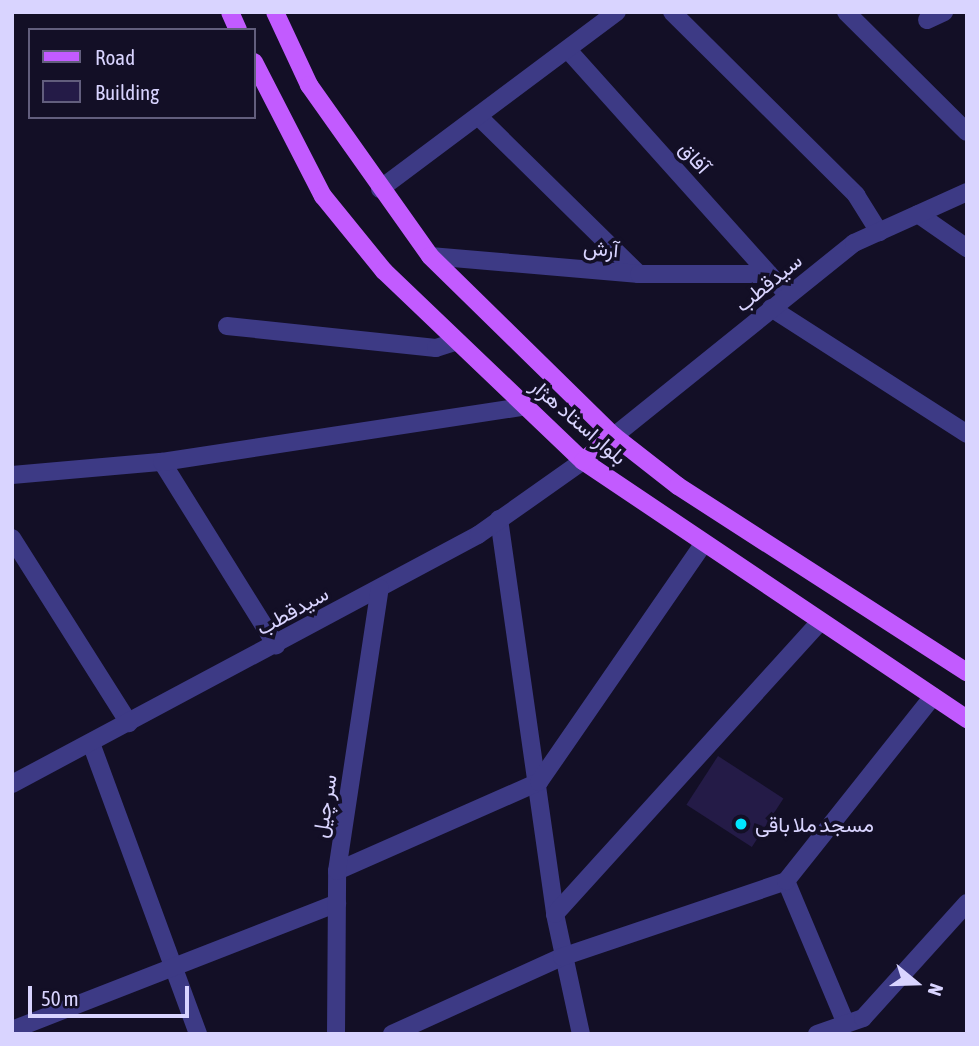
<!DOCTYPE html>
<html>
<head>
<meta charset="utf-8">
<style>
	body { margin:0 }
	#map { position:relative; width:979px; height:1046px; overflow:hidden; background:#130f26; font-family:"Asap Condensed",Vazirmatn,sans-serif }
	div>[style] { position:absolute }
	.building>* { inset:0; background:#241b47; transform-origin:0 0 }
	.minor>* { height:18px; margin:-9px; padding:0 9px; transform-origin:9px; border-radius:9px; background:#3d3a85 }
	.major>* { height:18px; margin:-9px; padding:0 9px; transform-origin:9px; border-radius:9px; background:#c25bff }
	.dots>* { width:19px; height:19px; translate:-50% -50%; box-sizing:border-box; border:4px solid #130f26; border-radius:50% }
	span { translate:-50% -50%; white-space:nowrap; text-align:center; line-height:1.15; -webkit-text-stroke:7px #130f26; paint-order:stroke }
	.street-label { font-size:21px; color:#d9d4ff }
	.poi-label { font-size:21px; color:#d9d4ff }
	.left { translate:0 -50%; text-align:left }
	.frame { position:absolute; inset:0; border:14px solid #d9d4ff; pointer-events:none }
	.legend { position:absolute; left:28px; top:28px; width:228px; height:91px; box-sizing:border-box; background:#130f26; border:2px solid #625e7d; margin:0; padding:9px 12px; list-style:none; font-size:21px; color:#d9d4ff }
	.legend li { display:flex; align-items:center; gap:14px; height:35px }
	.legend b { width:35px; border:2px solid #625e7d }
	.north { position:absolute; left:881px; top:948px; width:70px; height:70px; -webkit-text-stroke:5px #130f26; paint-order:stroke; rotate:109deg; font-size:19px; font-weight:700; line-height:28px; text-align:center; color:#d9d4ff }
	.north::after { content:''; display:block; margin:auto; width:24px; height:32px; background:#d9d4ff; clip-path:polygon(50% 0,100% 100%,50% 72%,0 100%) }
	.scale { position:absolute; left:28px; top:986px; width:161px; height:32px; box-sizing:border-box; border:4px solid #d9d4ff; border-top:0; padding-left:9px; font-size:21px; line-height:24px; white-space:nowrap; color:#d9d4ff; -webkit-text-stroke:5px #130f26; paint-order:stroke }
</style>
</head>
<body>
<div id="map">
	<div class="building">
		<div style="left:718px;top:756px;width:78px;height:58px;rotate:33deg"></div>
	</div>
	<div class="minor">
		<div style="left:672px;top:12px;width:260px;rotate:44.8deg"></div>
		<div style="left:856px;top:195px;width:44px;rotate:58.1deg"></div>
		<div style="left:846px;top:12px;width:170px;rotate:44.8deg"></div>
		<div style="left:927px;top:20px;width:19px;rotate:-25deg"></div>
		<div style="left:568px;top:50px;width:329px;rotate:48.1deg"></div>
		<div style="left:479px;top:117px;width:224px;rotate:44.5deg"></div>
		<div style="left:380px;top:189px;width:296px;rotate:-36.8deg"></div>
		<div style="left:918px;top:214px;width:60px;rotate:34.8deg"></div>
		<div style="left:430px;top:256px;width:210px;rotate:4.9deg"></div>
		<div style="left:639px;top:274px;width:130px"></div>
		<div style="left:771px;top:308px;width:233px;rotate:32.7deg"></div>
		<div style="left:227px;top:326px;width:210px;rotate:6deg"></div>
		<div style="left:436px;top:348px;width:19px;rotate:-18deg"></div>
		<div style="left:614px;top:436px;width:308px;rotate:-38.8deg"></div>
		<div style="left:854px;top:243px;width:124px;rotate:-24.3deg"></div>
		<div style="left:162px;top:462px;width:216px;rotate:58.1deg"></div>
		<div style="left:12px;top:475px;width:151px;rotate:-5deg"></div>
		<div style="left:162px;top:462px;width:369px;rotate:-8.7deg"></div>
		<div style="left:499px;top:519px;width:399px;rotate:81.9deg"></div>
		<div style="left:555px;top:914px;width:123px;rotate:77.8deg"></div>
		<div style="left:12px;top:538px;width:219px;rotate:57.7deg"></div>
		<div style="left:91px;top:743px;width:310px;rotate:69.8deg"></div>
		<div style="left:12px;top:784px;width:528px;rotate:-28.12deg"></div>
		<div style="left:478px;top:535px;width:128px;rotate:-35.2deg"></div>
		<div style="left:337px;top:871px;width:221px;rotate:-23.8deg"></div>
		<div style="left:539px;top:782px;width:290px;rotate:-55.4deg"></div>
		<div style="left:786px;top:881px;width:155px;rotate:67.2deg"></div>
		<div style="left:555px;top:914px;width:393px;rotate:-47.8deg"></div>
		<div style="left:12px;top:1030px;width:349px;rotate:-21.3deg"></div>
		<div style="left:336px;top:1034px;width:163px;rotate:-89.6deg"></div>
		<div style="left:337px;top:871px;width:286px;rotate:-81.4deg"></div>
		<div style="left:392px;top:1034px;width:187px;rotate:-24.4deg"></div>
		<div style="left:562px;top:957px;width:237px;rotate:-18.7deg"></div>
		<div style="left:786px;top:881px;width:236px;rotate:-51.5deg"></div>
		<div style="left:817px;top:1034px;width:49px;rotate:-19.2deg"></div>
		<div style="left:863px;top:1018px;width:155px;rotate:-47.9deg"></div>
	</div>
	<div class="major">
		<div style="left:230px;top:12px;width:20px;rotate:66deg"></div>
		<div style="left:275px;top:12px;width:81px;rotate:65deg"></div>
		<div style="left:309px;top:85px;width:209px;rotate:54.7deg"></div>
		<div style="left:430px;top:256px;width:257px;rotate:44.4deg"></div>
		<div style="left:614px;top:436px;width:81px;rotate:38deg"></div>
		<div style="left:678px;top:486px;width:344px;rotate:32.8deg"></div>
		<div style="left:254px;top:62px;width:151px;rotate:62.8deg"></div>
		<div style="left:323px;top:196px;width:97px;rotate:50.9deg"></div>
		<div style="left:384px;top:271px;width:275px;rotate:43.7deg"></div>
		<div style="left:583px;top:461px;width:463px;rotate:33.9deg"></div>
		<div style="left:583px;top:461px;width:40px;rotate:-39deg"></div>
	</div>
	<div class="dots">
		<div style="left:741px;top:824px;background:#00e5ff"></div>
	</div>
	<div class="street-label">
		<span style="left:695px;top:157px;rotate:48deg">آفاق</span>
		<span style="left:601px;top:248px;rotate:5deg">آرش</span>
		<span style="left:768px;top:282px;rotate:-39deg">سیدقطب</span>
		<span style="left:579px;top:421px;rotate:41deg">بلوار استاد هژار</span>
		<span style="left:292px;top:610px;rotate:-29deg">سیدقطب</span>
		<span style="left:324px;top:806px;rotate:-81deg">سر چیل</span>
	</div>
	<div class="poi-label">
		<span class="left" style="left:755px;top:824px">مسجد ملا باقی</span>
	</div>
	<div class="frame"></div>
	<ul class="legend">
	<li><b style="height:9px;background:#c25bff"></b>Road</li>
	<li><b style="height:19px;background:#241b47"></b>Building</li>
	</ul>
	<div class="north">N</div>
	<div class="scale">50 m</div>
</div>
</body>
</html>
